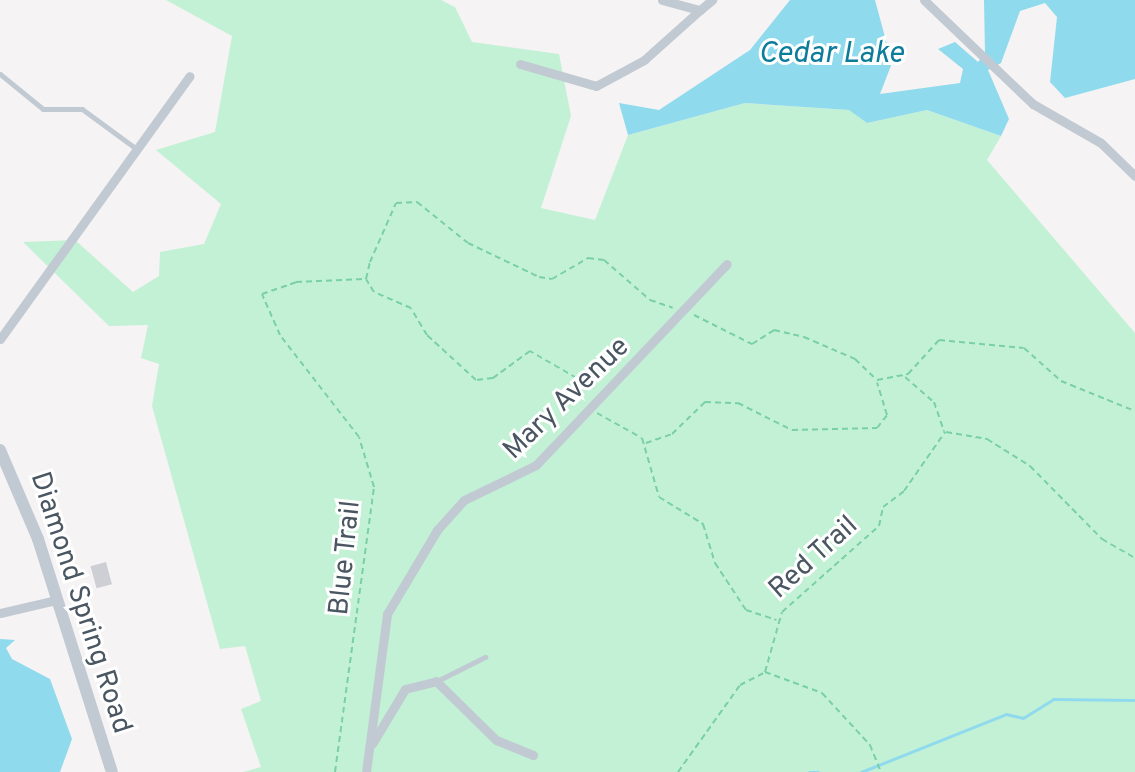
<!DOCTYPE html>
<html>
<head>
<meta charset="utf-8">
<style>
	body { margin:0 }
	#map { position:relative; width:1135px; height:772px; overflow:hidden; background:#f5f3f3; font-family:Overpass,sans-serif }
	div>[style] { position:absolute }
	.green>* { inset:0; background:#c3f1d5 }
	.water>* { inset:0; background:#90daee }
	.stream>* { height:3px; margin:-1.5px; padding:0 1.5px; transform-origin:1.5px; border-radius:1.5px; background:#90daee }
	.building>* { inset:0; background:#cdcfd5; transform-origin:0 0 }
	.path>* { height:2px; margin-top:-1px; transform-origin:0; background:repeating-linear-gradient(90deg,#7ad0a6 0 6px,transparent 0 10px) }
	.service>* { height:5px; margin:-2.5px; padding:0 2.5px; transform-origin:2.5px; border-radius:2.5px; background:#c1cad2 }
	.minor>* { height:9px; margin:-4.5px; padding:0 4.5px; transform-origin:4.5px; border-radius:4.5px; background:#c1cad2 }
	.tertiary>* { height:12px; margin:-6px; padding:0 6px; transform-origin:6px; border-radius:6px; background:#c1cad2 }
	span { translate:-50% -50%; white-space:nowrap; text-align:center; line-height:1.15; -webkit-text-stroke:6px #fff; paint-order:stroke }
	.street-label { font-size:28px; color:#4a5661 }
	.water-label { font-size:30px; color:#0c7c9b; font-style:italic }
</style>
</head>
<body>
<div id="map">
	<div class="green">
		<div style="clip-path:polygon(166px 0,441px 0,455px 7px,472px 42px,559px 54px,571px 116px,541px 208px,595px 220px,628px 135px,745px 103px,850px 110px,867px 123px,927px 110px,1001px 136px,987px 160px,1135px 333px,1135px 772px,243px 772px,261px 767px,241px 709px,261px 701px,245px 646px,220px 649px,152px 406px,159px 364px,141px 358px,148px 325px,109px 326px,23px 242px,75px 240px,133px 292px,159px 276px,160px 252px,204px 244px,221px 204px,156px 150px,215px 132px,232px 36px)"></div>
	</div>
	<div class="water">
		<div style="clip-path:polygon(790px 0,875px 0,892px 63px,880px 94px,960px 83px,963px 69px,938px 49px,955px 42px,978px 62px,985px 53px,984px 0,1135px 0,1135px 79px,1065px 98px,1050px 82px,1057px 17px,1045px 3px,1020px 11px,1001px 63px,988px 70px,1009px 119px,1001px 136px,927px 110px,867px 123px,849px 110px,745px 103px,628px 135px,619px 103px,659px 110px,750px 50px)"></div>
		<div style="clip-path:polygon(0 639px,15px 640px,6px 648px,12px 659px,50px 679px,72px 739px,60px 772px,0 772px)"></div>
	</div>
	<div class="stream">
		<div style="left:809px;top:772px;width:9px"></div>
		<div style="left:861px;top:772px;width:156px;rotate:-21.8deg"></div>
		<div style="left:1006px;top:714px;width:17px;rotate:13deg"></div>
		<div style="left:1023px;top:718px;width:36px;rotate:-32deg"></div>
		<div style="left:1053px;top:699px;width:82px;rotate:0.7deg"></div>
	</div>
	<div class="building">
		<div style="left:106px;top:562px;width:23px;height:16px;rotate:75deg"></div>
	</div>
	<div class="path">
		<div style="left:694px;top:315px;width:65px;rotate:26.6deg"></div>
		<div style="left:752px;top:344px;width:26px;rotate:-32deg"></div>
		<div style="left:774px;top:330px;width:31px;rotate:13deg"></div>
		<div style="left:804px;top:337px;width:56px;rotate:23.3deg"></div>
		<div style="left:855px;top:359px;width:30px;rotate:44deg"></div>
		<div style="left:877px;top:380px;width:32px;rotate:-11deg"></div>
		<div style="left:908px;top:374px;width:46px;rotate:-47.6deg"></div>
		<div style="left:939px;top:340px;width:85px;rotate:5.4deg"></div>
		<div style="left:1024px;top:348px;width:50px;rotate:41.7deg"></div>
		<div style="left:1061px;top:381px;width:80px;rotate:22.1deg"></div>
		<div style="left:905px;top:377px;width:38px;rotate:41deg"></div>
		<div style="left:934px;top:402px;width:31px;rotate:71deg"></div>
		<div style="left:594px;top:388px;width:74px;rotate:-150deg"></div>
		<div style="left:530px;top:351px;width:46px;rotate:143.9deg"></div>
		<div style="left:493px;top:378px;width:17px;rotate:173deg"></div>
		<div style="left:476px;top:380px;width:67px;rotate:-137.4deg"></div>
		<div style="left:427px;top:335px;width:31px;rotate:-121deg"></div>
		<div style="left:411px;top:308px;width:40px;rotate:-156.6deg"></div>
		<div style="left:374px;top:292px;width:15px;rotate:-122deg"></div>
		<div style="left:366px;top:279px;width:17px;rotate:-77deg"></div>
		<div style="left:370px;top:262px;width:64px;rotate:-66.2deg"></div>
		<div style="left:396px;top:203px;width:21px;rotate:-3deg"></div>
		<div style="left:417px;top:202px;width:65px;rotate:38.8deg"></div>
		<div style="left:468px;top:243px;width:79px;rotate:25.6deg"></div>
		<div style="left:539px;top:277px;width:13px;rotate:9deg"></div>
		<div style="left:552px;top:279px;width:42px;rotate:-30.3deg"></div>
		<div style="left:588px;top:258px;width:16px;rotate:7deg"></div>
		<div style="left:604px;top:260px;width:61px;rotate:41deg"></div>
		<div style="left:650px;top:300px;width:24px;rotate:19deg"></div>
		<div style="left:597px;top:413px;width:51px;rotate:29.1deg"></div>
		<div style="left:642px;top:438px;width:61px;rotate:73.9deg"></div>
		<div style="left:659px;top:497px;width:52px;rotate:31.5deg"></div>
		<div style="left:703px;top:524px;width:41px;rotate:72.9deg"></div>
		<div style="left:715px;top:563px;width:56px;rotate:56.6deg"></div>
		<div style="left:746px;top:610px;width:32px;rotate:18deg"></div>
		<div style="left:946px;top:432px;width:42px;rotate:9.7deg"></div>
		<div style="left:987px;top:439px;width:51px;rotate:32.1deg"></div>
		<div style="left:1030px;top:466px;width:103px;rotate:45.4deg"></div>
		<div style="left:1102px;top:539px;width:38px;rotate:30deg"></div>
		<div style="left:646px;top:443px;width:28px;rotate:-19deg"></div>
		<div style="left:672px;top:434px;width:46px;rotate:-44.1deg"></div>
		<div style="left:705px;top:402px;width:33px;rotate:2deg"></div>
		<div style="left:738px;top:403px;width:60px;rotate:26.6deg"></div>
		<div style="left:792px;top:430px;width:85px;rotate:-1.3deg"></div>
		<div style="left:877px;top:428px;width:16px;rotate:-52deg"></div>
		<div style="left:887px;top:415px;width:34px;rotate:-107deg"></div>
		<div style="left:765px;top:672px;width:62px;rotate:-74.2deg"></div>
		<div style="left:782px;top:612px;width:130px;rotate:-41.6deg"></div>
		<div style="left:879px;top:526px;width:19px;rotate:-78deg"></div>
		<div style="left:883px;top:507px;width:26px;rotate:-37deg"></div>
		<div style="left:904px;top:491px;width:72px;rotate:-55.2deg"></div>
		<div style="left:335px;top:772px;width:288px;rotate:-82.2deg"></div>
		<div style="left:374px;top:487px;width:52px;rotate:-106.7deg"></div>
		<div style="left:359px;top:437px;width:129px;rotate:-127.8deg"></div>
		<div style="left:280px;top:335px;width:45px;rotate:-113.7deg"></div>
		<div style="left:262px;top:294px;width:36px;rotate:-19deg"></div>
		<div style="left:296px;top:282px;width:68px;rotate:-2.5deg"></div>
		<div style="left:678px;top:772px;width:107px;rotate:-54.5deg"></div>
		<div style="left:740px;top:685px;width:28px;rotate:-27deg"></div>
		<div style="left:765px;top:672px;width:61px;rotate:20.2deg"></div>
		<div style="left:822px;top:693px;width:71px;rotate:47.3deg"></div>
		<div style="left:870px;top:745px;width:29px;rotate:68deg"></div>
	</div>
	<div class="service">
		<div style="left:0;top:74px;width:55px;rotate:39.1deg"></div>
		<div style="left:43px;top:109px;width:39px"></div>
		<div style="left:82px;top:109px;width:66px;rotate:36.3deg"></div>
		<div style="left:437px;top:681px;width:54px;rotate:-26.6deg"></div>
	</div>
	<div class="minor">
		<div style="left:662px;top:0;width:39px;rotate:15deg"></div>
		<div style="left:700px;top:10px;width:16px;rotate:-40deg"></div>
		<div style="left:924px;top:0;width:151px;rotate:43.7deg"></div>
		<div style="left:1033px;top:104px;width:78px;rotate:29.8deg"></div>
		<div style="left:1101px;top:143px;width:47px;rotate:44.1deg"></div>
		<div style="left:520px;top:64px;width:79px;rotate:16.1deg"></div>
		<div style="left:596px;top:86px;width:55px;rotate:-28.4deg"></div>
		<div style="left:644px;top:60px;width:75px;rotate:-41.8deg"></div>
		<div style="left:0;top:339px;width:324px;rotate:-54.2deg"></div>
		<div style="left:0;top:613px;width:57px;rotate:-13.1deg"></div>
		<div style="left:372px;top:744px;width:64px;rotate:-59deg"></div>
		<div style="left:405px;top:689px;width:32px;rotate:-14deg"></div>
		<div style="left:436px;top:681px;width:84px;rotate:44.5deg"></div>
		<div style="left:496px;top:740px;width:40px;rotate:22deg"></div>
		<div style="left:366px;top:772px;width:159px;rotate:-82.4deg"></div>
		<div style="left:387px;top:614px;width:98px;rotate:-59.2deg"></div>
		<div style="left:437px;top:530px;width:40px;rotate:-48deg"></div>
		<div style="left:464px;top:500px;width:80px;rotate:-25.9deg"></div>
		<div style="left:536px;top:465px;width:277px;rotate:-46.5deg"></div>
	</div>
	<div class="tertiary">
		<div style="left:0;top:450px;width:97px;rotate:66.9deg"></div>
		<div style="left:38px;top:539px;width:244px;rotate:72.4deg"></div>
	</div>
	<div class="street-label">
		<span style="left:567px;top:399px;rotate:-44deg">Mary Avenue</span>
		<span style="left:346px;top:558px;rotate:-84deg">Blue Trail</span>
		<span style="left:814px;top:558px;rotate:-42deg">Red Trail</span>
		<span style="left:80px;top:603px;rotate:72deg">Diamond Spring Road</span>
	</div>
	<div class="water-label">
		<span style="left:831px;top:55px">Cedar Lake</span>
	</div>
</div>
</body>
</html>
